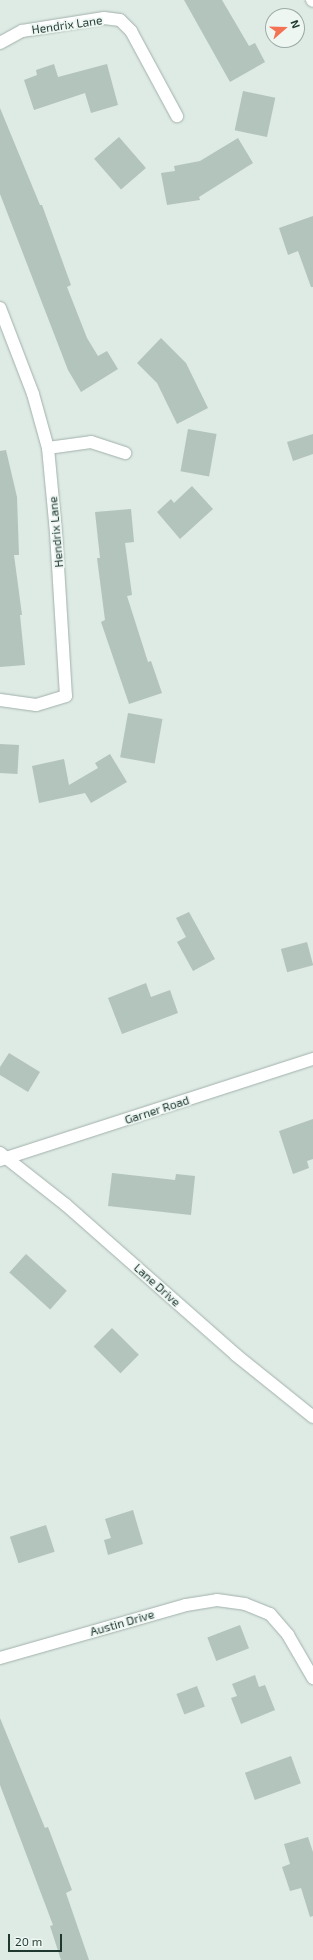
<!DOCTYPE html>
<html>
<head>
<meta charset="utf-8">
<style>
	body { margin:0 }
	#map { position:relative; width:313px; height:1960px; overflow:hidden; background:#deeae4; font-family:"Exo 2",sans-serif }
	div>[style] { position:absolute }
	.building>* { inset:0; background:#b3c4bc; transform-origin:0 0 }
	.roads { filter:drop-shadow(0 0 1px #a1b1ab) drop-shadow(0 0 1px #a1b1ab) }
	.street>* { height:12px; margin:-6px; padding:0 6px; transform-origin:6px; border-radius:6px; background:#fff }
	span { translate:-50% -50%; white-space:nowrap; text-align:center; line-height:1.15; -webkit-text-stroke:3.5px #eef6f2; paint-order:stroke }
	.street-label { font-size:12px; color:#1f3931 }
	.north { position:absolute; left:265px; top:8px; width:40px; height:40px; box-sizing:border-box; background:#eef6f2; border:1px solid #9baaa5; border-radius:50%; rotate:70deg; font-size:11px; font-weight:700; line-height:16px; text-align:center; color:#1f3931 }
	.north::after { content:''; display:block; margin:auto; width:14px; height:18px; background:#f27253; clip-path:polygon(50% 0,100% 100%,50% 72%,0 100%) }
	.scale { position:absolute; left:8px; top:1934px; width:54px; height:18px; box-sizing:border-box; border:2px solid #1f3931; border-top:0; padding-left:5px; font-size:12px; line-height:14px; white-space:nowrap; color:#1f3931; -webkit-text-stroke:3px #eef6f2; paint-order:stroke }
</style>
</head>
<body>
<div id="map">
	<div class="building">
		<div style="clip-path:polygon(184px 0,222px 0,249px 46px,255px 43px,265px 62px,230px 82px)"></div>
		<div style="clip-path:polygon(54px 64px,58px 77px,107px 64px,118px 105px,91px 113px,85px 93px,34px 110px,24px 80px,37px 75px,36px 70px)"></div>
		<div style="left:243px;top:91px;width:33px;height:40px;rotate:12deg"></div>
		<div style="clip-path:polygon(0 108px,40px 205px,42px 205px,71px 285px,67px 287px,87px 338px,98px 356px,107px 351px,118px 369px,81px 392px,68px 370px,0 194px)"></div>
		<div style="left:119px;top:137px;width:41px;height:33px;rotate:49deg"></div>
		<div style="clip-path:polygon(238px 138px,253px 163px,199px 197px,200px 200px,167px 205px,161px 173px,175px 171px,174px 166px,200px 161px)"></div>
		<div style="clip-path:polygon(313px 216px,313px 287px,311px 287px,298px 251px,288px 255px,279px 228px)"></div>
		<div style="clip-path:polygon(161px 338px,186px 363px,208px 408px,177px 424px,157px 383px,137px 363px)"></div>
		<div style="left:188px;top:429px;width:29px;height:43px;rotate:10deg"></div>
		<div style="clip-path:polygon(313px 434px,313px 454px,293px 461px,287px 442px)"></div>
		<div style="clip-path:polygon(6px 450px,17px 497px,19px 555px,14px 555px,22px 615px,20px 615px,25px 665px,0 667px,0 451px)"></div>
		<div style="clip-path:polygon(192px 486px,213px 509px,180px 539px,157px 512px,171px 499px,174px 503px)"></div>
		<div style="clip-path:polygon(131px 509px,134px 542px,125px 543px,132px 595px,127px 596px,148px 662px,151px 661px,162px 693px,129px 704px,101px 622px,105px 620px,97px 558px,100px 558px,95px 512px)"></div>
		<div style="left:128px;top:713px;width:35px;height:45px;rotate:10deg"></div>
		<div style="left:0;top:744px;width:19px;height:29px;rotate:3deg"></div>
		<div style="clip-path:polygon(110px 754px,127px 782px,91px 803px,85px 793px,39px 803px,32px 766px,64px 759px,69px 785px,98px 768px,95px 763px)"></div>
		<div style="clip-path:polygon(189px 912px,215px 959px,193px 971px,177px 942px,186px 937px,176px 918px)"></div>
		<div style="left:307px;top:942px;width:24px;height:27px;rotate:75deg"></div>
		<div style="clip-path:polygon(146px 983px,151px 997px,170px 990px,178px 1013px,122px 1034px,108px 998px)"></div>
		<div style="clip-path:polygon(9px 1053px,40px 1072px,28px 1092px,0 1075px,0 1067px)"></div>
		<div style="clip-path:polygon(313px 1119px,313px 1159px,307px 1161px,309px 1168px,293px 1174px,279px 1131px)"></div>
		<div style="clip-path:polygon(112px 1173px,175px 1180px,176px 1174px,195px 1176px,191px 1215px,108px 1206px)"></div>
		<div style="left:26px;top:1254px;width:55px;height:25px;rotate:42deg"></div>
		<div style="left:112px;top:1328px;width:38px;height:26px;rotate:45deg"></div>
		<div style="clip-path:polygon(133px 1510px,143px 1544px,108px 1555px,104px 1540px,111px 1538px,105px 1519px)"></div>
		<div style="left:46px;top:1525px;width:28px;height:38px;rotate:72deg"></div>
		<div style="left:240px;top:1625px;width:25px;height:35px;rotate:69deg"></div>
		<div style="clip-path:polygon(255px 1675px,259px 1687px,265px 1685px,275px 1710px,241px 1724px,231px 1698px,237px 1696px,232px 1684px)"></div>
		<div style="left:197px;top:1686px;width:22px;height:22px;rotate:69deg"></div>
		<div style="clip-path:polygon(0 1718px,45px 1828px,48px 1827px,72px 1890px,66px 1893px,89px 1960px,61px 1960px,50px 1926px,53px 1925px,0 1785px)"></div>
		<div style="left:291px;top:1756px;width:29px;height:49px;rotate:70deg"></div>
		<div style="clip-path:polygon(308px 1837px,313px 1852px,313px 1916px,310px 1917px,301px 1888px,290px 1891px,282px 1867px,290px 1864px,284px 1844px)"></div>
	</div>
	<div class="roads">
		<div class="street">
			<div style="left:312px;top:0;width:1px;rotate:45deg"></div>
			<div style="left:0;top:43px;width:25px;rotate:-29deg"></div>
			<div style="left:22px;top:31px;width:83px;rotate:-9deg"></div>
			<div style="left:104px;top:18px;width:16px;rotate:7deg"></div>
			<div style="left:120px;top:20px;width:16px;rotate:45deg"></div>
			<div style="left:131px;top:31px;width:97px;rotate:61.6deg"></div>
			<div style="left:0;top:308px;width:92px;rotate:69deg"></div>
			<div style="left:33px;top:394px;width:56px;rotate:74.5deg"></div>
			<div style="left:48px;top:448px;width:85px;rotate:84.6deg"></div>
			<div style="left:56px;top:533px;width:163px;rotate:86.5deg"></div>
			<div style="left:66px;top:696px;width:31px;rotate:163deg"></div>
			<div style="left:36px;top:705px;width:36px;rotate:-172deg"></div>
			<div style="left:48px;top:448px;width:43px;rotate:-7.9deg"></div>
			<div style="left:91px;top:442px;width:36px;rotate:18deg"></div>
			<div style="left:0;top:1153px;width:84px;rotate:38.2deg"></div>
			<div style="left:66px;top:1205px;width:227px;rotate:41.4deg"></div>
			<div style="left:236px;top:1355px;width:99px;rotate:38.8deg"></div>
			<div style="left:0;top:1160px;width:329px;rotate:-17.9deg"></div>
			<div style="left:0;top:1658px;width:193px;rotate:-15.9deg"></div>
			<div style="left:186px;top:1605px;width:31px;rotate:-9deg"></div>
			<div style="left:217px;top:1600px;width:28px;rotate:8deg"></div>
			<div style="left:245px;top:1604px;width:27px;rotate:22deg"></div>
			<div style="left:270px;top:1614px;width:28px;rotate:49deg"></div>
			<div style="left:288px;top:1635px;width:50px;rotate:59.8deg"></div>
		</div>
	</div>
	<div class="street-label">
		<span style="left:67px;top:25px;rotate:-8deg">Hendrix Lane</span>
		<span style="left:56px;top:532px;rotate:-95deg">Hendrix Lane</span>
		<span style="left:157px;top:1110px;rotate:-18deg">Garner Road</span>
		<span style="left:157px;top:1285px;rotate:42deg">Lane Drive</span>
		<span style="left:122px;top:1623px;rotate:-16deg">Austin Drive</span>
	</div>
	<div class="north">N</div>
	<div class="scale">20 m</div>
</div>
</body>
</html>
